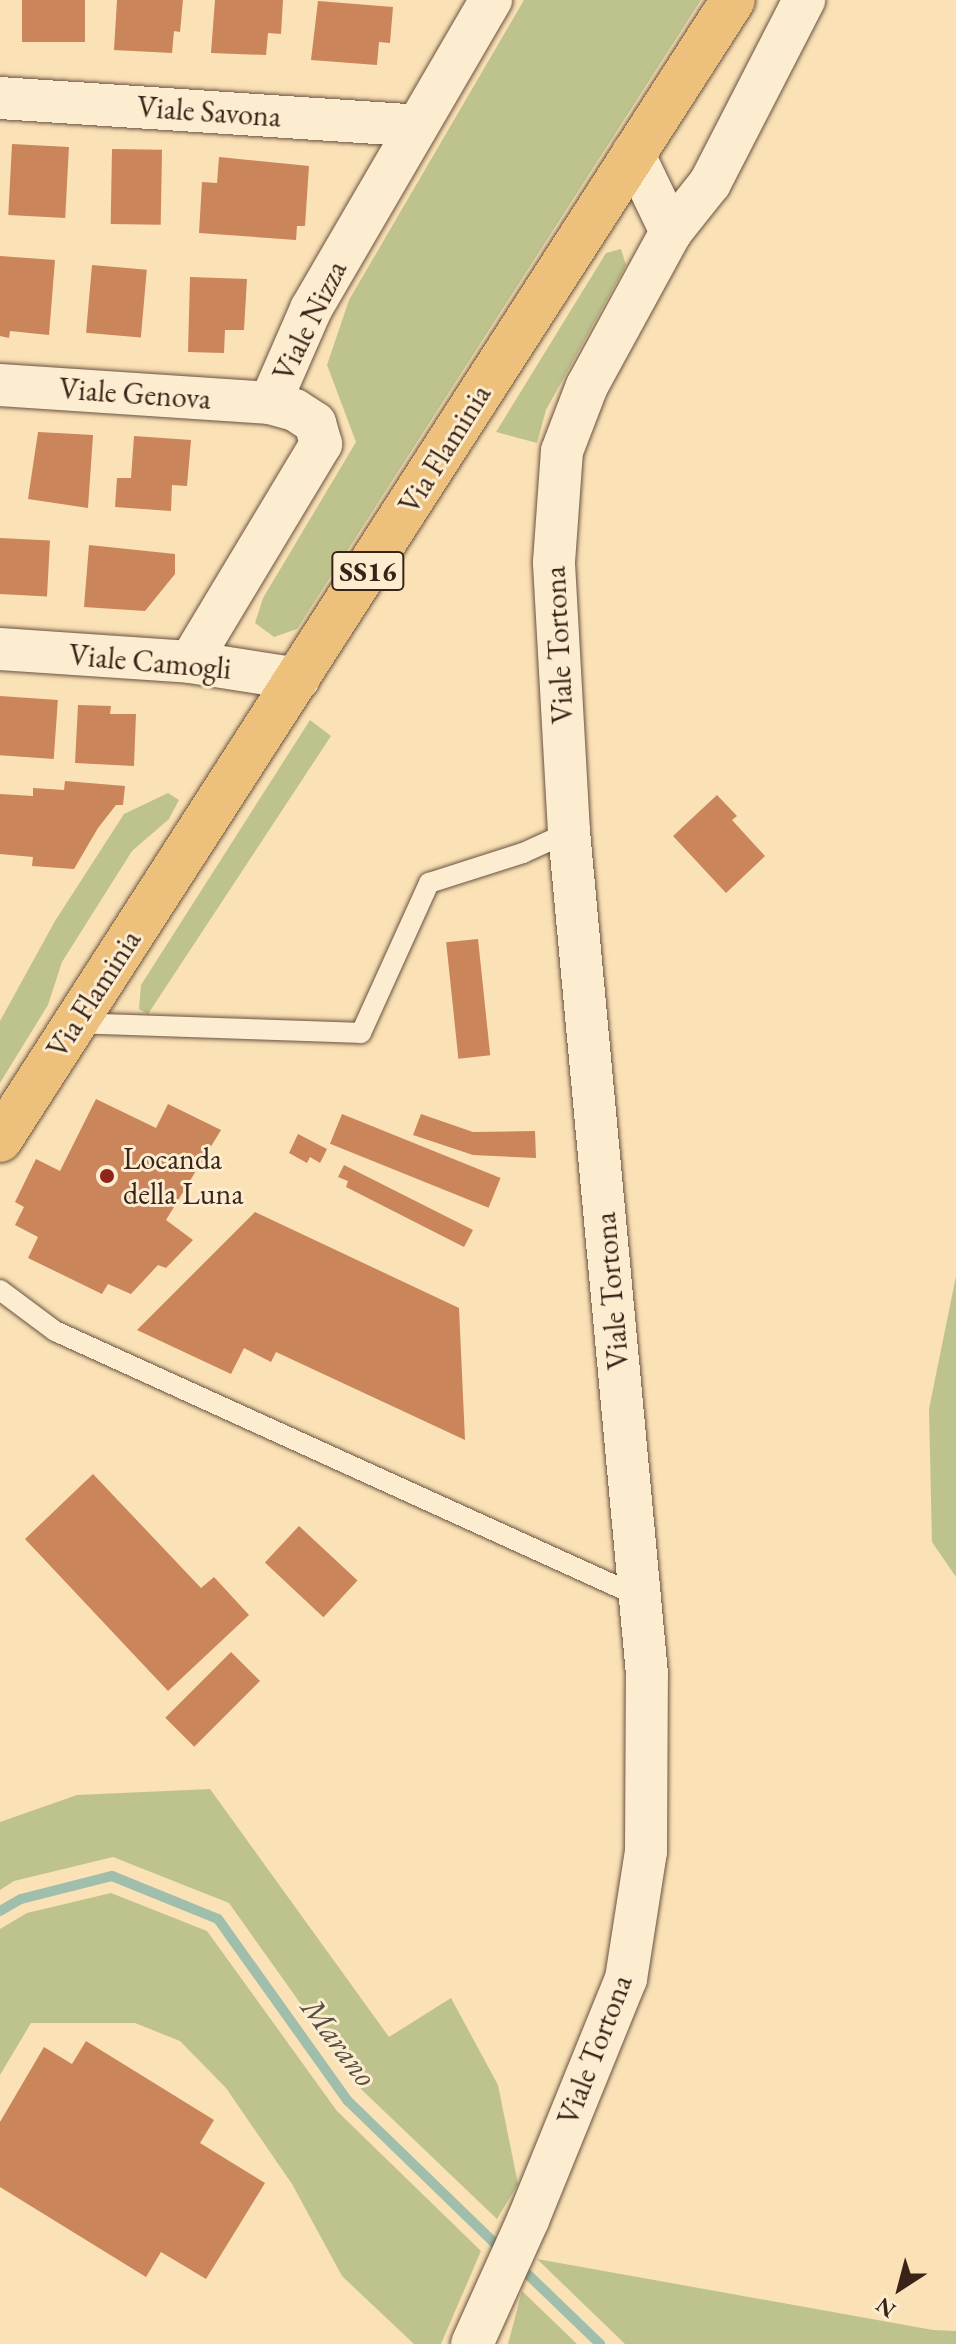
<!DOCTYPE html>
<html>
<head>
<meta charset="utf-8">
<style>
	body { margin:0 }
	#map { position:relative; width:956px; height:2344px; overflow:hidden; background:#fae1b6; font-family:"EB Garamond",serif }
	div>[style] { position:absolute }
	.green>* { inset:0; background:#bec38e }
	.stream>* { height:10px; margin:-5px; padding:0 5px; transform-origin:5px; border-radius:5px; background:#9fbeab }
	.building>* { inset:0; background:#ca855a; transform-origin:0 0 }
	.roads { filter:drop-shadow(0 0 2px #69523f) drop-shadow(0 0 2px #69523f) }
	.lane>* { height:20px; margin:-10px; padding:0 10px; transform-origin:10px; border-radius:10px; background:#fcecd0 }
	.street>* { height:42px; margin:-21px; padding:0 21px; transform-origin:21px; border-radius:21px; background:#fcecd0 }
	.primary>* { height:44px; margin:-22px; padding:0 22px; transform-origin:22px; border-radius:22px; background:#edc07b }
	.dots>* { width:22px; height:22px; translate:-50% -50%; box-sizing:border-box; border:4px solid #fcecd0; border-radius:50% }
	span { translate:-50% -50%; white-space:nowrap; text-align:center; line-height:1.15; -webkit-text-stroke:6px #fcecd0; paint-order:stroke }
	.shield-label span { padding:2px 6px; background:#fcecd0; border:2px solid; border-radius:6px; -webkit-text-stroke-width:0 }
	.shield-label { font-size:28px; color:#392217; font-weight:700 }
	.street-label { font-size:30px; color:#392217 }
	.poi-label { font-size:30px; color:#392217 }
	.left { translate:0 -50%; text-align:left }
	.water-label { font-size:32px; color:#585143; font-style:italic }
	.north { position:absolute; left:860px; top:2248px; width:80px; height:80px; -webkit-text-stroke:6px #fcecd0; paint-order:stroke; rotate:216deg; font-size:22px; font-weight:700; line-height:32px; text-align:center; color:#392217 }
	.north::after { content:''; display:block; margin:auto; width:28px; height:36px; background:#392217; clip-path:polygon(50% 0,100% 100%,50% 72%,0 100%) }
</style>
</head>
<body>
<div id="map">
	<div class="green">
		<div style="clip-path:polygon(524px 0,701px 0,297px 629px,274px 637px,255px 623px,263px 598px,356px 442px,327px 365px,349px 300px)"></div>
		<div style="clip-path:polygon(621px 249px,626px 265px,546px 410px,537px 443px,496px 432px,606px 253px)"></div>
		<div style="clip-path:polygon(310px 720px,331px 736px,148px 1014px,139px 1009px,141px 985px)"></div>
		<div style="clip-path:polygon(168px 793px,179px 800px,169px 819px,132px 851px,62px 962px,48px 1005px,0 1083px,0 1021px,55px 921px,124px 814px)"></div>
		<div style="clip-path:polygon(956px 1276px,956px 1577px,932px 1542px,929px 1409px)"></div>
		<div style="clip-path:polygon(210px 1789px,389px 2037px,451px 1998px,498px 2085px,518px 2184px,497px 2219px,362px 2090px,229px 1903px,113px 1857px,14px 1881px,0 1890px,0 1822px,77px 1795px)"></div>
		<div style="clip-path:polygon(111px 1893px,207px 1931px,337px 2111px,481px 2251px,441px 2344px,414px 2344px,342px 2276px,292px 2184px,226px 2088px,180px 2041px,135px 2023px,31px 2023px,0 2075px,0 1929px,27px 1913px)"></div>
		<div style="clip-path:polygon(537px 2259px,933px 2330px,956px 2331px,956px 2344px,625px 2344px)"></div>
		<div style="clip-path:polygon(522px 2291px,577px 2344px,508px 2344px)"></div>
	</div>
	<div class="stream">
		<div style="left:0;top:1911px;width:24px;rotate:-30deg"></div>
		<div style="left:21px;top:1899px;width:94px;rotate:-14.2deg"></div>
		<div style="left:112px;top:1876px;width:114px;rotate:22.1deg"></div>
		<div style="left:218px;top:1919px;width:224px;rotate:54.5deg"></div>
		<div style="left:348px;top:2101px;width:216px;rotate:44.1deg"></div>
		<div style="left:518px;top:2265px;width:114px;rotate:43.9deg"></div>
	</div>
	<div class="building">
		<div style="left:22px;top:0;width:63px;height:42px"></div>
		<div style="clip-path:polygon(117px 0,183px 0,180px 32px,174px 31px,172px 53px,114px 50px)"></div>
		<div style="clip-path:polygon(215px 0,283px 0,281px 34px,268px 33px,266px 55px,211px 53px)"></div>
		<div style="clip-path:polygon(318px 1px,393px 7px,390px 43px,379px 42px,377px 65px,311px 60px)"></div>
		<div style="left:12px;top:144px;width:57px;height:71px;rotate:3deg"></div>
		<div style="left:112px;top:149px;width:50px;height:75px;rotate:1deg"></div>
		<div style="clip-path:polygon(219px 157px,309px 166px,305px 226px,297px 226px,296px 240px,199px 233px,202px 182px,217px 183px)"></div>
		<div style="clip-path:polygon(0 256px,55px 260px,49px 335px,10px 331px,9px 338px,0 336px)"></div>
		<div style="left:92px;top:265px;width:55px;height:68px;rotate:5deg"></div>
		<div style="clip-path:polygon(190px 277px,247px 279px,244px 330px,225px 330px,224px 353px,188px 352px)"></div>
		<div style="clip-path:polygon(38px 432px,93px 435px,88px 508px,28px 499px)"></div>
		<div style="clip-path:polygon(134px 436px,191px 440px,187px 486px,172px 485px,171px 511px,115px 507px,117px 478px,131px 478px)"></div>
		<div style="left:0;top:538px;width:50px;height:56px;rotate:3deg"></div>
		<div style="clip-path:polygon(89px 545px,175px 554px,175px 574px,145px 611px,84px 607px)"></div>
		<div style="left:0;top:696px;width:58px;height:59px;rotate:4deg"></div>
		<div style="clip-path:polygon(78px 705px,111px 706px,110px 714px,136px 714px,134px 766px,75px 763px)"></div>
		<div style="clip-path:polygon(65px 781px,125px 786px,123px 805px,116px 805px,98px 828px,74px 869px,32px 866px,33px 857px,0 854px,0 794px,33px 796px,33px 788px,64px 790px)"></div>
		<div style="clip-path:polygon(717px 795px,737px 816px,732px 820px,765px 856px,726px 893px,673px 836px)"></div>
		<div style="left:478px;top:939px;width:117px;height:32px;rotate:84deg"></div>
		<div style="clip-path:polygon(96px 1099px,156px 1128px,168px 1104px,221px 1130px,166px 1220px,193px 1240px,166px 1268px,158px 1265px,131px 1294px,108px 1284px,102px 1294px,28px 1258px,38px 1237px,15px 1225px,24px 1207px,15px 1202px,36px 1159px,60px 1171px)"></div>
		<div style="left:342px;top:1114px;width:171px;height:32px;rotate:22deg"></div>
		<div style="clip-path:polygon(421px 1114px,473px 1132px,535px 1131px,536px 1158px,473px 1155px,413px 1135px)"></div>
		<div style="clip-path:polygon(298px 1134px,327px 1149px,320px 1163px,310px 1157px,307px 1163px,289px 1153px)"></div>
		<div style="clip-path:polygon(344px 1165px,473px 1230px,464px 1247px,346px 1187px,348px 1181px,338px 1177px)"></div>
		<div style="clip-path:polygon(255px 1212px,459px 1308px,465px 1440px,276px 1352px,271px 1362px,244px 1348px,231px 1374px,137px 1330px)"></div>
		<div style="clip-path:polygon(93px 1474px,201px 1588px,214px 1577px,249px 1615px,168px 1691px,25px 1539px)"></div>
		<div style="left:299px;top:1526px;width:80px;height:50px;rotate:43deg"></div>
		<div style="left:231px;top:1652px;width:41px;height:93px;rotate:45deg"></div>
		<div style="clip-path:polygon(86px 2041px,214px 2120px,200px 2143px,265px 2183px,206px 2279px,161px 2252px,146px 2277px,0 2187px,0 2122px,44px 2047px,72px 2064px)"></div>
	</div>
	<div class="roads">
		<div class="lane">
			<div style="left:75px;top:1023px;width:286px;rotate:2deg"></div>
			<div style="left:361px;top:1033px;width:165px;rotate:-65.6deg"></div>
			<div style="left:429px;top:883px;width:99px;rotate:-17.7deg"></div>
			<div style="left:523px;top:853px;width:51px;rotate:-24.5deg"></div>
			<div style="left:0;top:1290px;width:69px;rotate:36.7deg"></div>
			<div style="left:55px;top:1331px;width:643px;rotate:24.45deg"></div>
		</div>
		<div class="street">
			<div style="left:0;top:98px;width:418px;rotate:3.8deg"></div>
			<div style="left:633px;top:153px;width:88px;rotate:64.3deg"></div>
			<div style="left:0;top:385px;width:271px;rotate:3.8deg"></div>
			<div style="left:270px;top:403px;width:26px;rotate:16deg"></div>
			<div style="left:295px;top:410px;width:24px;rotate:33deg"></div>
			<div style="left:315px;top:423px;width:22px;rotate:74deg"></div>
			<div style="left:321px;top:444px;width:254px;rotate:121deg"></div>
			<div style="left:270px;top:403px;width:103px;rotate:-66.4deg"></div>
			<div style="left:311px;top:309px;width:358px;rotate:-59.8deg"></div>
			<div style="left:0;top:649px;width:190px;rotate:3.9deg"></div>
			<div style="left:190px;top:662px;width:110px;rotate:8.9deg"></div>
			<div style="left:472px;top:2344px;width:136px;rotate:-65.7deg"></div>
			<div style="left:528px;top:2220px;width:260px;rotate:-67.9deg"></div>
			<div style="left:626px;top:1979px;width:129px;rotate:-81.1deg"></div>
			<div style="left:646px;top:1852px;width:178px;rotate:-89.7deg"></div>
			<div style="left:647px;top:1674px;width:846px;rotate:-95.29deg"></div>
			<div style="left:569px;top:832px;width:270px;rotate:-93.2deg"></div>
			<div style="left:554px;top:562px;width:111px;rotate:-85.9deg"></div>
			<div style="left:562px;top:451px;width:70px;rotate:-69deg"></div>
			<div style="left:587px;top:386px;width:175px;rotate:-61.4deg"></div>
			<div style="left:671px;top:232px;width:63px;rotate:-51.5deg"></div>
			<div style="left:710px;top:183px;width:206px;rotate:-62.8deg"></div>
		</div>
		<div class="primary">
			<div style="left:0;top:1140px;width:1355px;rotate:-57.26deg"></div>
		</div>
	</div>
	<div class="dots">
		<div style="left:107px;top:1176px;background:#8f2418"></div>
	</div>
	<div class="shield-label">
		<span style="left:368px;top:571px">SS16</span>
	</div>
	<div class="street-label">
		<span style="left:209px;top:112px;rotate:4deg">Viale Savona</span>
		<span style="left:310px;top:321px;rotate:-64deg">Viale Nizza</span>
		<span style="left:135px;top:394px;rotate:4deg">Viale Genova</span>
		<span style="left:445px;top:449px;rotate:-58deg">Via Flaminia</span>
		<span style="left:559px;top:645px;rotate:-93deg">Viale Tortona</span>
		<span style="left:150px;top:662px;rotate:5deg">Viale Camogli</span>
		<span style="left:94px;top:994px;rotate:-57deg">Via Flaminia</span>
		<span style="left:612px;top:1291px;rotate:-95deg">Viale Tortona</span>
		<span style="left:595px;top:2050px;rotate:-69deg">Viale Tortona</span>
	</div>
	<div class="poi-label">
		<span class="left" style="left:123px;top:1176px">Locanda<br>della Luna</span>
	</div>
	<div class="water-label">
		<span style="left:339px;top:2042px;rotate:53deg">Marano</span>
	</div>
	<div class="north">N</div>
</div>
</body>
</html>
